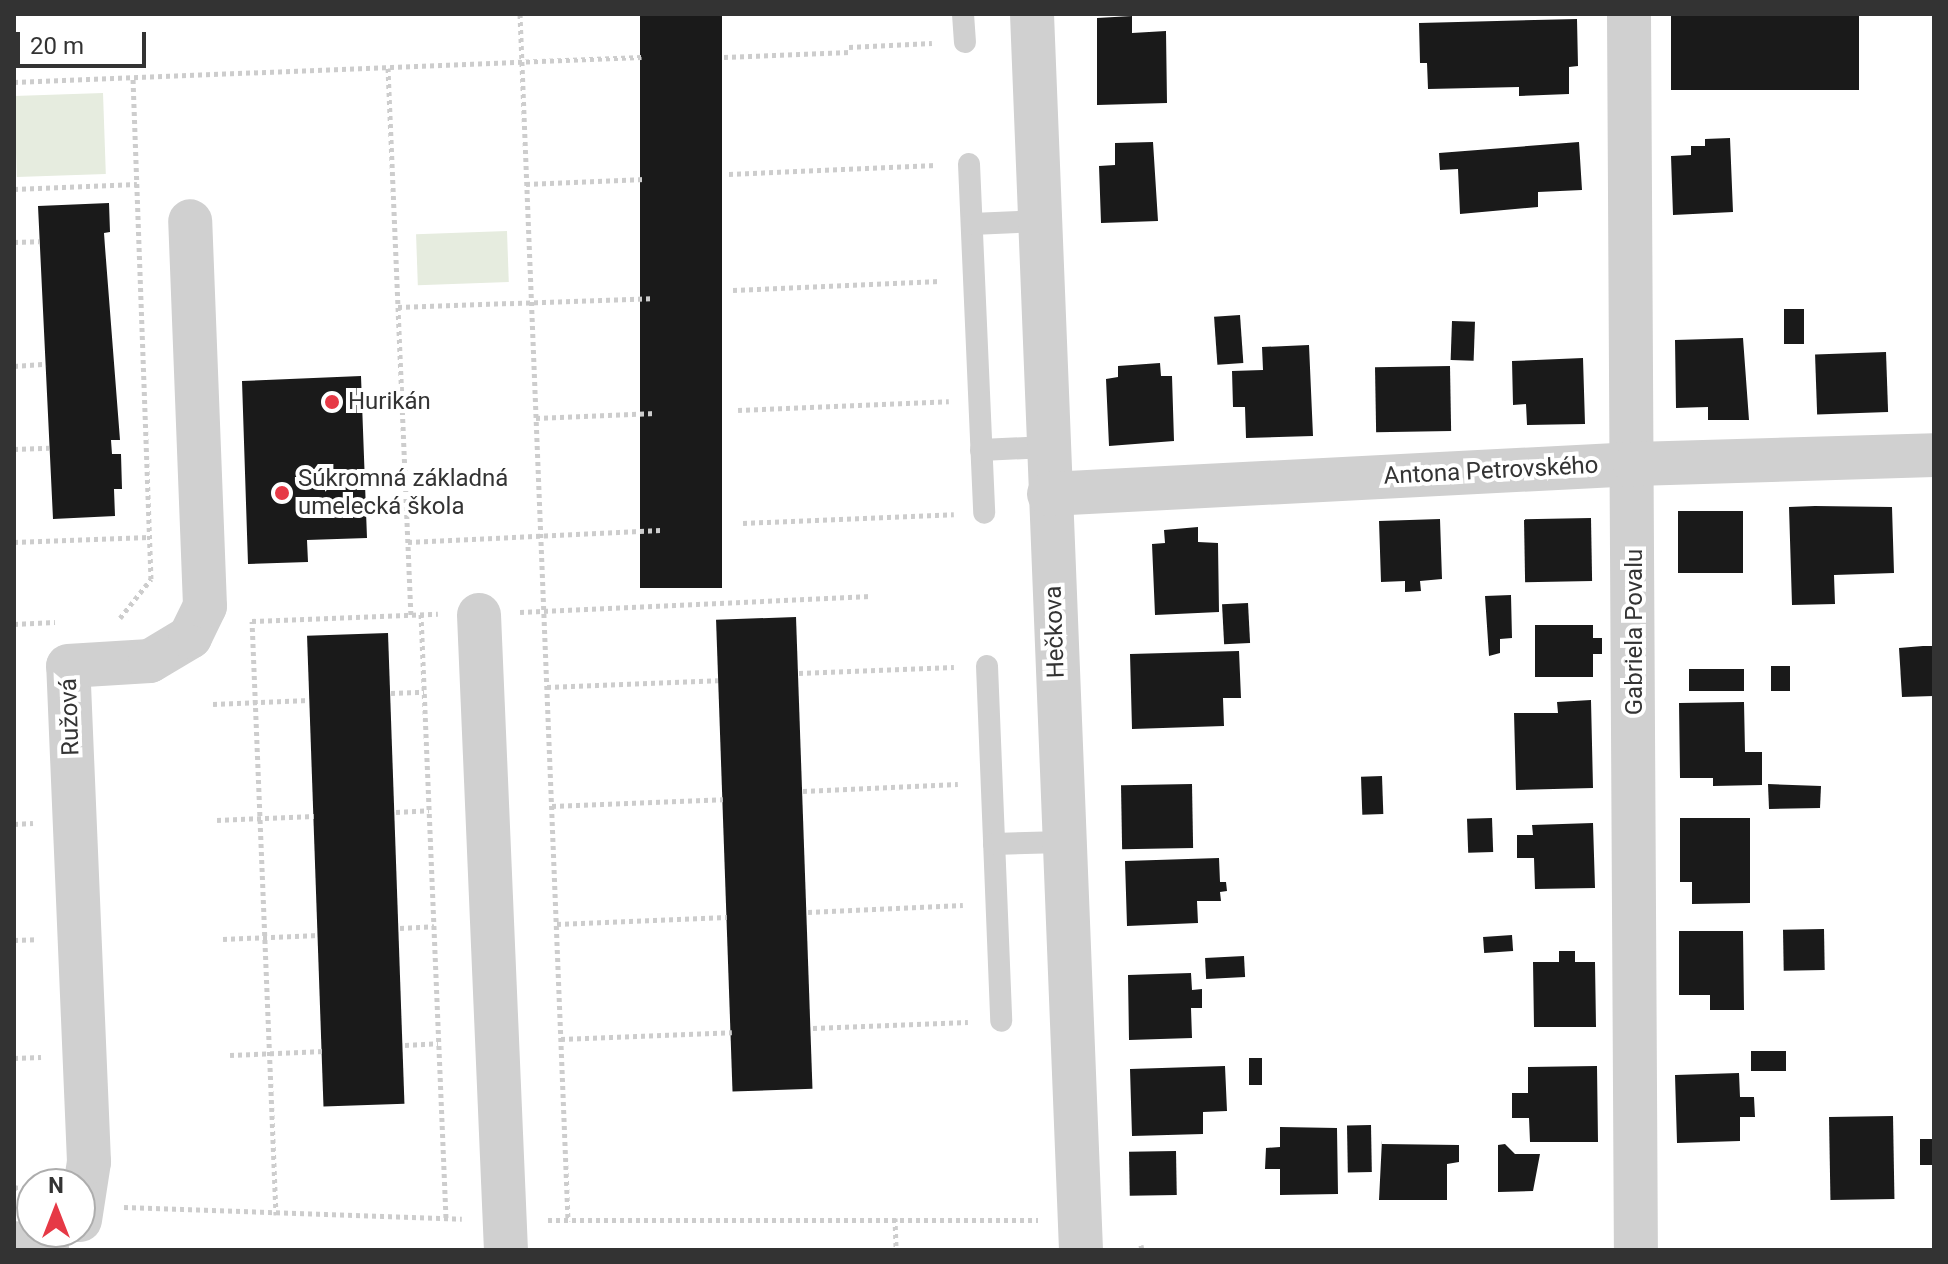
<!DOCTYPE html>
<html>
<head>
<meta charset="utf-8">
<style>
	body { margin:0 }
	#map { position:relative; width:1948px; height:1264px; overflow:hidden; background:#fff; font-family:Roboto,sans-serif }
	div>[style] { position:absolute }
	.green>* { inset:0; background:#e6ecdf; transform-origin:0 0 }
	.building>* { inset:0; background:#1a1a1a; transform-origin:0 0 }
	.path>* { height:5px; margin-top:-2.5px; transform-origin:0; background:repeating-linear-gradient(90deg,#cdcdcd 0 4px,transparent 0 8px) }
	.lane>* { height:22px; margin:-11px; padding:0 11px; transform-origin:11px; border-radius:11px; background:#d0d0d0 }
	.street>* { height:44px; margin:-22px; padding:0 22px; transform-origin:22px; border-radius:22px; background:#d0d0d0 }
	.dots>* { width:22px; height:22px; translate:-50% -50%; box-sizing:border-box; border:4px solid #fff; border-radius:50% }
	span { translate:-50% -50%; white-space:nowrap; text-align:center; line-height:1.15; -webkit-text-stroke:8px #fff; paint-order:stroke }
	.poi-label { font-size:24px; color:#333 }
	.left { translate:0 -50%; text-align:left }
	.street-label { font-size:24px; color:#333 }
	.frame { position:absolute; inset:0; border:16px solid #333; pointer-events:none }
	.north { position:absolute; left:16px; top:1168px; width:80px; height:80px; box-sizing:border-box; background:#fff; border:2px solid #adadad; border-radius:50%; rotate:0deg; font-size:22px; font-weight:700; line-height:32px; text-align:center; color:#333 }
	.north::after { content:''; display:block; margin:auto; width:28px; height:36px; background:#e63946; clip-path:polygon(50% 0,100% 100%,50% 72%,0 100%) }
	.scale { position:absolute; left:16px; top:32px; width:130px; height:36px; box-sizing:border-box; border:4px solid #333; border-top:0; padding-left:10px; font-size:24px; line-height:28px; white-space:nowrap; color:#333; -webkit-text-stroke:6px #fff; paint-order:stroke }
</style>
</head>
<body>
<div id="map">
	<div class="green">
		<div style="left:103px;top:93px;width:81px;height:89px;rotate:88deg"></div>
		<div style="left:507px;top:231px;width:51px;height:91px;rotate:88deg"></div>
	</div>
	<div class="building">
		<div style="left:640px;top:14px;width:82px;height:574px"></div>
		<div style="left:1671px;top:14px;width:188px;height:76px"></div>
		<div style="clip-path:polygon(1132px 16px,1132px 33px,1166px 31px,1167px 103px,1097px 105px,1097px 18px)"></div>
		<div style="clip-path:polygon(1577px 19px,1578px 66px,1569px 67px,1569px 94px,1519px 96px,1519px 87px,1428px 89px,1427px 63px,1420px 63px,1419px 23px)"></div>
		<div style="clip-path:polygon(1730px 138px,1733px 212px,1673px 215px,1671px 156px,1691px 155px,1691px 146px,1705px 146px,1705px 139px)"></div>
		<div style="clip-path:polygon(1153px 142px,1158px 221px,1101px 223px,1099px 166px,1115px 165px,1115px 143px)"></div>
		<div style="clip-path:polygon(1579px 142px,1582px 190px,1538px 192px,1538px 207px,1460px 214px,1458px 169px,1440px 170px,1439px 153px)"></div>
		<div style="clip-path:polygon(109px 203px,110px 232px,104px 233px,105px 247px,120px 440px,111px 440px,112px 454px,121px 454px,122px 489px,114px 489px,115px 516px,53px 519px,38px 206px)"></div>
		<div style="left:1784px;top:309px;width:20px;height:35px"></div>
		<div style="left:1240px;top:315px;width:48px;height:26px;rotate:86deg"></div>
		<div style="left:1452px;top:321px;width:23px;height:39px;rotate:2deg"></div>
		<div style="clip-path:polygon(1743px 338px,1749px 420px,1708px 420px,1708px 407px,1676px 408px,1675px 340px)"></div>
		<div style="clip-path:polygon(1309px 345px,1313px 436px,1246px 438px,1245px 407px,1233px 407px,1232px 371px,1263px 370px,1262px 347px)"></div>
		<div style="left:1886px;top:352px;width:60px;height:71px;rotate:88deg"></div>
		<div style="clip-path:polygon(1583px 358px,1585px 424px,1527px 425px,1526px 404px,1513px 405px,1512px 361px)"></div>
		<div style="clip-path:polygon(1160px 363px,1161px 376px,1172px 376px,1174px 441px,1109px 446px,1106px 379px,1118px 377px,1118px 366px)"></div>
		<div style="left:1450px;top:366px;width:65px;height:75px;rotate:89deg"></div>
		<div style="clip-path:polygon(361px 376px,367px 538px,307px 540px,308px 562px,248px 564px,242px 381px)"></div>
		<div style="clip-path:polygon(1815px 506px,1892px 507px,1894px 573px,1834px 575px,1835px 604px,1792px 605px,1789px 507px)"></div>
		<div style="left:1743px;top:511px;width:62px;height:65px;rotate:90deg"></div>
		<div style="left:1591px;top:518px;width:63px;height:67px;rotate:89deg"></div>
		<div style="clip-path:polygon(1440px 519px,1442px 579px,1420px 581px,1421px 591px,1405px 592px,1405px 581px,1381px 582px,1379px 521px)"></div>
		<div style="clip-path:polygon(1198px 527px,1198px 542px,1218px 543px,1219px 612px,1155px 615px,1152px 544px,1165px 543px,1164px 530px)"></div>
		<div style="clip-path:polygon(1511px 595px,1512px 638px,1500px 639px,1500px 653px,1489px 656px,1485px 596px)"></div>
		<div style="left:1248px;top:603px;width:40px;height:26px;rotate:87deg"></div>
		<div style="left:796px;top:617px;width:472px;height:80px;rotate:88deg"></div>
		<div style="clip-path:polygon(1535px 625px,1593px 625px,1593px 638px,1602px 638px,1602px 654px,1593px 654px,1593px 677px,1535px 677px)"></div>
		<div style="left:388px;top:633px;width:471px;height:81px;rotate:88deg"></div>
		<div style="clip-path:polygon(1923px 646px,1934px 646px,1934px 696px,1902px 697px,1899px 648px)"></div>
		<div style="clip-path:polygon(1239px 651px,1241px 698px,1223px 698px,1224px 726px,1132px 729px,1130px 654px)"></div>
		<div style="left:1771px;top:666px;width:19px;height:25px"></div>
		<div style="left:1689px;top:669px;width:55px;height:22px"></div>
		<div style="clip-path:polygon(1591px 700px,1593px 788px,1516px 790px,1514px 713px,1558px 713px,1557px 702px)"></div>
		<div style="clip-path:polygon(1744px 702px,1745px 752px,1762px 752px,1762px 785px,1713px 786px,1713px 778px,1680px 778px,1679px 703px)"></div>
		<div style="left:1382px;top:776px;width:38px;height:21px;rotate:88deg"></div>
		<div style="left:1192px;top:784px;width:64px;height:71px;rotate:89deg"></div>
		<div style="clip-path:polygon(1768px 784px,1821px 786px,1820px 808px,1769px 809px)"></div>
		<div style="left:1492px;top:818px;width:34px;height:25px;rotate:88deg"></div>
		<div style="clip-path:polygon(1680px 818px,1750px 818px,1750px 903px,1692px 904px,1692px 882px,1680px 882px)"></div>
		<div style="clip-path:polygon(1593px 823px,1595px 888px,1535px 889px,1534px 858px,1517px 858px,1517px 835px,1533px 835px,1532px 825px)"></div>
		<div style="clip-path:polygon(1219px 858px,1220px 882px,1226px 882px,1227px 891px,1220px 892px,1221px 901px,1197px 901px,1198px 923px,1127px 926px,1125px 861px)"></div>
		<div style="left:1824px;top:929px;width:41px;height:41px;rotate:89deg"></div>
		<div style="clip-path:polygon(1679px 931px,1743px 931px,1744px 1010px,1710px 1010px,1710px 995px,1679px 995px)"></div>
		<div style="left:1512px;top:935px;width:16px;height:29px;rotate:86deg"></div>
		<div style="clip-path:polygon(1559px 951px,1575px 951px,1575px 962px,1595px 962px,1596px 1027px,1534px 1027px,1533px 962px,1559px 962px)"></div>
		<div style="left:1244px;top:956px;width:21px;height:39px;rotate:87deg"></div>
		<div style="clip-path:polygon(1191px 973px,1192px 990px,1202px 989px,1202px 1008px,1191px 1008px,1192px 1038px,1129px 1040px,1128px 975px)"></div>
		<div style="left:1751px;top:1051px;width:35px;height:20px"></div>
		<div style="left:1262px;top:1058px;width:27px;height:13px;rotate:90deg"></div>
		<div style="clip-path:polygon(1225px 1066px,1227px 1111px,1203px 1112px,1203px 1134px,1132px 1136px,1130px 1069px)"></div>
		<div style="clip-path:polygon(1597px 1066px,1598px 1142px,1530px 1142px,1529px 1118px,1512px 1118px,1512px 1093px,1528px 1093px,1528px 1067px)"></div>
		<div style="clip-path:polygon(1739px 1073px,1740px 1097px,1754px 1097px,1755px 1117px,1740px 1117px,1740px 1141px,1677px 1143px,1675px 1075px)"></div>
		<div style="left:1893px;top:1116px;width:83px;height:64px;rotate:89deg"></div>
		<div style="left:1371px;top:1125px;width:47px;height:24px;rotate:89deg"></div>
		<div style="clip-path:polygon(1280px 1127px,1337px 1128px,1338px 1194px,1280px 1195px,1280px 1169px,1265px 1169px,1266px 1148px,1280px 1147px)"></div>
		<div style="left:1920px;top:1139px;width:14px;height:26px"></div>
		<div style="clip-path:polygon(1382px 1140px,1382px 1144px,1459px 1145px,1459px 1162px,1447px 1164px,1447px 1200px,1379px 1200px)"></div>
		<div style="clip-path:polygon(1505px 1144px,1515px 1154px,1540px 1154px,1533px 1191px,1498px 1192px,1498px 1145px)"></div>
		<div style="left:1176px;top:1151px;width:44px;height:47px;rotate:89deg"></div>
	</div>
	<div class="path">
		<div style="left:520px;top:14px;width:1208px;rotate:87.72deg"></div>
		<div style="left:849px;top:47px;width:83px;rotate:-2.8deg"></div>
		<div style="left:724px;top:57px;width:126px;rotate:-2.3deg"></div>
		<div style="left:388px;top:68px;width:239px;rotate:87.6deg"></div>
		<div style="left:398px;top:307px;width:254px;rotate:-2deg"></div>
		<div style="left:14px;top:82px;width:628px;rotate:-2.28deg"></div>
		<div style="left:729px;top:174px;width:207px;rotate:-2.5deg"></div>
		<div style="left:526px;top:184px;width:119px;rotate:-2.4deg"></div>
		<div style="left:14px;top:189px;width:123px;rotate:-2.3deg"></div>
		<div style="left:14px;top:242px;width:25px;rotate:-2deg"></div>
		<div style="left:733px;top:290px;width:207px;rotate:-2.5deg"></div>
		<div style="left:398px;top:307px;width:308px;rotate:87.6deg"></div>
		<div style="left:14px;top:366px;width:32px;rotate:-4deg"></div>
		<div style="left:738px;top:410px;width:211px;rotate:-2.4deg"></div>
		<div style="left:536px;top:418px;width:120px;rotate:-2.4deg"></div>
		<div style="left:14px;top:449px;width:35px;rotate:-2deg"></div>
		<div style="left:743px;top:523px;width:211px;rotate:-2.4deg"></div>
		<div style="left:14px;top:542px;width:135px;rotate:-2.1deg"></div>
		<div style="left:408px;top:542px;width:253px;rotate:-2.7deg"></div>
		<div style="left:520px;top:612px;width:351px;rotate:-2.6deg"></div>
		<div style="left:421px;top:614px;width:605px;rotate:87.63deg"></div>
		<div style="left:120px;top:618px;width:50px;rotate:-51.5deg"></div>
		<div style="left:151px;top:579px;width:501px;rotate:-92.06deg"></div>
		<div style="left:14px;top:624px;width:41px;rotate:-2.8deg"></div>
		<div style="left:799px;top:673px;width:155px;rotate:-2.2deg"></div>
		<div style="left:547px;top:687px;width:171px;rotate:-2.3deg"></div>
		<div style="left:391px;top:693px;width:33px;rotate:-2deg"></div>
		<div style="left:213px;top:704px;width:96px;rotate:-2.4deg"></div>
		<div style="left:803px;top:791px;width:155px;rotate:-2.6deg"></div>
		<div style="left:552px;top:806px;width:171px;rotate:-2.3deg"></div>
		<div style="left:396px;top:812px;width:33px;rotate:-3deg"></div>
		<div style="left:217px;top:820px;width:97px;rotate:-2.4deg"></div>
		<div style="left:14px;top:824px;width:19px;rotate:-3deg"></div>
		<div style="left:808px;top:912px;width:155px;rotate:-2.6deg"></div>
		<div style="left:557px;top:924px;width:170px;rotate:-2.4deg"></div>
		<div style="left:400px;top:928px;width:34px;rotate:-3deg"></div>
		<div style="left:223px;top:939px;width:96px;rotate:-2.4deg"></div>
		<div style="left:14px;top:940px;width:23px;rotate:-2deg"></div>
		<div style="left:813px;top:1028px;width:155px;rotate:-2.2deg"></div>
		<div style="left:561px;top:1039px;width:171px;rotate:-2.3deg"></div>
		<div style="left:405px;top:1045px;width:33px;rotate:-3deg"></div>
		<div style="left:230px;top:1055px;width:94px;rotate:-2.4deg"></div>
		<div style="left:14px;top:1058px;width:27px;rotate:-2deg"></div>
		<div style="left:14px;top:1187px;width:18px;rotate:13deg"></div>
		<div style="left:124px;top:1207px;width:338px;rotate:2deg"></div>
		<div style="left:276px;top:1215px;width:594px;rotate:-92.31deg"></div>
		<div style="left:252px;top:621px;width:186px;rotate:-2.2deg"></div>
		<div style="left:895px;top:1218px;width:32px;rotate:88deg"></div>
		<div style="left:548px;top:1220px;width:490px"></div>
		<div style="left:1141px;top:1245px;width:5px;rotate:79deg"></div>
	</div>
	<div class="lane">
		<div style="left:963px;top:14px;width:28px;rotate:86deg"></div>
		<div style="left:969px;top:164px;width:349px;rotate:87.5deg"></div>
		<div style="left:972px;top:224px;width:67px;rotate:-2.6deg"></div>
		<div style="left:981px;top:450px;width:66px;rotate:-2.6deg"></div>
		<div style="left:987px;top:666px;width:355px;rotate:87.7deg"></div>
		<div style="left:994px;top:844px;width:69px;rotate:-1.7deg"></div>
	</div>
	<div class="street">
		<div style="left:1032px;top:14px;width:1237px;rotate:87.73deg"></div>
		<div style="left:1629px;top:14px;width:1236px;rotate:89.68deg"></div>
		<div style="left:1049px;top:494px;width:587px;rotate:-2.93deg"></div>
		<div style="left:1635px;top:464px;width:299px;rotate:-1.7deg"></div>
		<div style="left:479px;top:615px;width:636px;rotate:87.57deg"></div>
		<div style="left:80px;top:1220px;width:59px;rotate:-81.2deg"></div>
		<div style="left:89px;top:1162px;width:496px;rotate:-92.4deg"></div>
		<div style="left:68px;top:666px;width:82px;rotate:-3.5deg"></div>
		<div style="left:150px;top:661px;width:47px;rotate:-31deg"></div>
		<div style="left:190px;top:637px;width:34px;rotate:-64deg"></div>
		<div style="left:205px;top:606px;width:385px;rotate:-92.2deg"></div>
		<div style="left:14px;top:1243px;width:34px;rotate:12deg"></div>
	</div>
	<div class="dots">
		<div style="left:332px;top:402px;background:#e63946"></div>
		<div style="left:282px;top:493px;background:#e63946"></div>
	</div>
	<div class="poi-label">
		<span class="left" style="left:348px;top:402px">Hurikán</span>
		<span class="left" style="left:298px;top:493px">Súkromná základná<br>umelecká škola</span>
	</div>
	<div class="street-label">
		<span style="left:1491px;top:471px;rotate:-3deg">Antona Petrovského</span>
		<span style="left:1055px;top:632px;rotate:-92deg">Hečkova</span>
		<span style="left:1635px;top:632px;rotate:-90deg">Gabriela Povalu</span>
		<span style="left:70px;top:717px;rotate:-92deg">Ružová</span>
	</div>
	<div class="frame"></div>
	<div class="north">N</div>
	<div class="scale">20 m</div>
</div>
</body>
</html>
